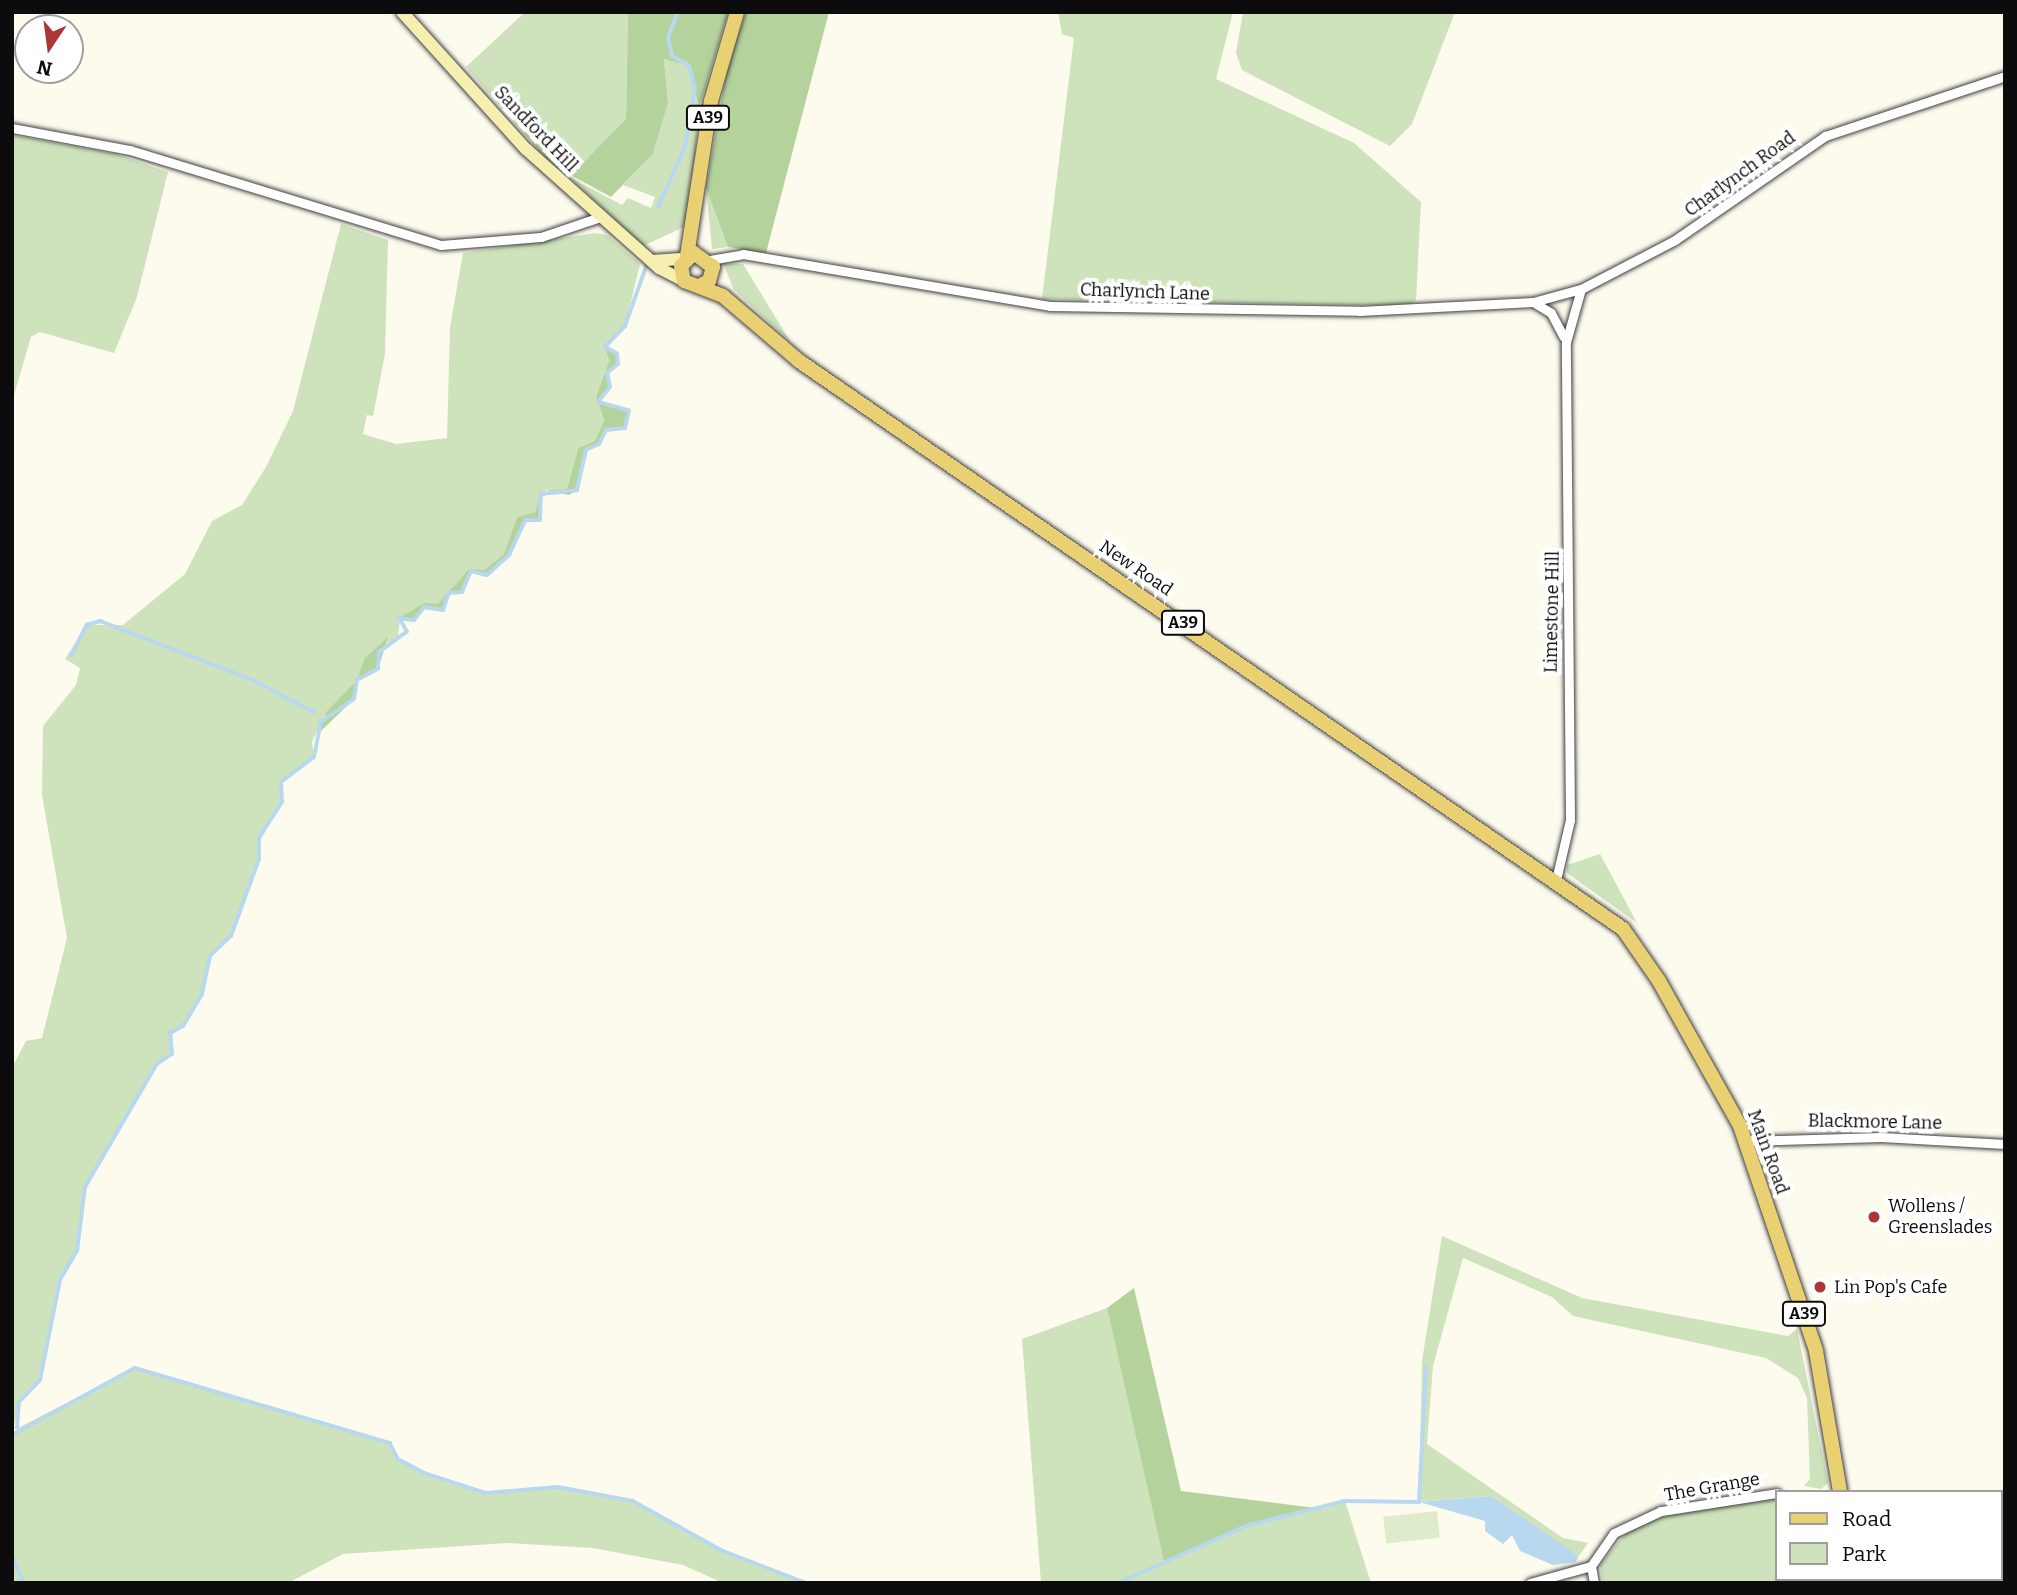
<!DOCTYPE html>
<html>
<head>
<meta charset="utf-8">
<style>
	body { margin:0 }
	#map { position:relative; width:2017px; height:1595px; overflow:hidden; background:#fdfaee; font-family:Bitter,serif }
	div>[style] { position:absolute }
	.green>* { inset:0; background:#cee3bb }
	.forest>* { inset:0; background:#b3d29c }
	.pitch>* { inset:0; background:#dfeccc; transform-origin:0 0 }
	.water>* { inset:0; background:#b8d8ef }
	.stream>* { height:3.5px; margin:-1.75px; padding:0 1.75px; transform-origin:1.75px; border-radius:1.75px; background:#b8d8ef }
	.roads { filter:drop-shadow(0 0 2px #3f3f3f) drop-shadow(0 0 2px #3f3f3f) }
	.street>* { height:9px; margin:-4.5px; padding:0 4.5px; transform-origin:4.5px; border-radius:4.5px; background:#fff }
	.secondary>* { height:12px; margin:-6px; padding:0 6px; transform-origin:6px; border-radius:6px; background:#f6f0b0 }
	.primary>* { height:14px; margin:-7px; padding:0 7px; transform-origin:7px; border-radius:7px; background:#e9d072 }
	.dots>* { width:19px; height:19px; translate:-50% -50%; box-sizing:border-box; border:4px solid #fff; border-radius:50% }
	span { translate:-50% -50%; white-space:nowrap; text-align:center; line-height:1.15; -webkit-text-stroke:7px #fff; paint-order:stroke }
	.shield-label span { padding:2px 5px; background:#fff; border:2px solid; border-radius:5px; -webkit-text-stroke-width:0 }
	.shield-label { font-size:16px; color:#0c0c0c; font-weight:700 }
	.street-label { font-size:18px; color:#0c0c0c }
	.poi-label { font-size:18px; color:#0c0c0c }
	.left { translate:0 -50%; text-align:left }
	.frame { position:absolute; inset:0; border:14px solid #0c0c0c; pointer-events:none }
	.legend { position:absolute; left:1775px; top:1490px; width:228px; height:91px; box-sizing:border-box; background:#fff; border:2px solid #9e9e9e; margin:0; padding:9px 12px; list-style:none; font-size:21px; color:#0c0c0c }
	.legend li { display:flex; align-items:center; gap:14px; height:35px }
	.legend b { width:35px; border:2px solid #9e9e9e }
	.north { position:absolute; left:14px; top:14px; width:70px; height:70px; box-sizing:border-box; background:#fff; border:2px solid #9e9e9e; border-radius:50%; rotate:193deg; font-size:19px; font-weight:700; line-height:28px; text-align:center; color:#0c0c0c }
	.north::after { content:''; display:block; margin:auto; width:24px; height:32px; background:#ac3536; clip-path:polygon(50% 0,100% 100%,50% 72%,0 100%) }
</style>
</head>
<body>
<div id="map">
	<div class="green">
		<div style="clip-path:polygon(525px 12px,628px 12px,626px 119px,576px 170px,519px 128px,466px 67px)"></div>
		<div style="clip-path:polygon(1058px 12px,1233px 12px,1216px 79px,1354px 143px,1421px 202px,1416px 300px,1408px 306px,1042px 299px,1074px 38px,1062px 34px)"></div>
		<div style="clip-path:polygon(1243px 12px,1455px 12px,1412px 124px,1390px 146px,1242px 70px,1236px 53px)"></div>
		<div style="clip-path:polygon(664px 59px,689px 66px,699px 108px,695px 155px,684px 227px,643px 246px,568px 176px,622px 205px,628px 198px,651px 208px,655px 197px,623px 185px,653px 154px,668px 103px)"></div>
		<div style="clip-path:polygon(12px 135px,115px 154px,168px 172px,137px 297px,114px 353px,40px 332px,31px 337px,12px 402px)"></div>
		<div style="clip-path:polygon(706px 188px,728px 247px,712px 249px)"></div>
		<div style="clip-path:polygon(341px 224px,388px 240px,385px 354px,373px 416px,367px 415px,363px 434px,396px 444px,447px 438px,450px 327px,463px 253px,595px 233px,607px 235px,640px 264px,625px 326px,605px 348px,609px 361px,596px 397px,604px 420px,595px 441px,578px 448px,567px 489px,546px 490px,535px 512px,517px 517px,504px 554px,485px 571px,469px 569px,438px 605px,424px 603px,400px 618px,398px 637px,375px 649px,357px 680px,326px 712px,312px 742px,314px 757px,281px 782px,282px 802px,259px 838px,259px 859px,231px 936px,211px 956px,202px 994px,183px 1026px,170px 1033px,172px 1054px,157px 1064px,85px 1187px,77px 1251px,60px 1280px,40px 1380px,19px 1402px,12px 1435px,12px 1068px,26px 1041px,42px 1038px,67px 938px,42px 795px,43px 726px,76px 685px,80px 668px,65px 659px,87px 625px,123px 625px,185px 574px,212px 521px,242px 505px,266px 467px,293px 411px)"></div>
		<div style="clip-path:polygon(723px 263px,743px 264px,790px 341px,734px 290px)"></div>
		<div style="clip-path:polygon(1600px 854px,1637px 923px,1567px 873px,1567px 865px)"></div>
		<div style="clip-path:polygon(1442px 1236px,1582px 1298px,1788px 1336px,1797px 1329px,1828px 1483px,1821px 1489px,1804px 1486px,1810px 1479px,1807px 1398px,1798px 1378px,1766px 1358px,1573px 1316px,1552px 1297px,1463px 1258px,1433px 1366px,1427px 1444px,1563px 1538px,1588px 1543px,1578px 1557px,1491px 1496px,1419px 1502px,1422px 1361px)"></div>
		<div style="clip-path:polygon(1107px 1308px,1164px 1562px,1246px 1526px,1345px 1501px,1371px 1583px,1041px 1583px,1022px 1339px)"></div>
		<div style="clip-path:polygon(135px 1368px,390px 1443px,398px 1459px,424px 1473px,486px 1493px,558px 1487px,633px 1501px,723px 1551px,806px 1583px,723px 1583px,683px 1565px,593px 1548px,507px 1543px,343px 1554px,288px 1583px,12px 1583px,12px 1437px,20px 1427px)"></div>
		<div style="clip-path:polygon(1777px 1493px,1777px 1579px,1838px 1583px,1603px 1583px,1600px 1565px,1632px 1525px,1659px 1508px)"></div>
	</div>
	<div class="forest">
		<div style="clip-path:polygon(628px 12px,728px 12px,699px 108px,689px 66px,664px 59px,668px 103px,653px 154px,611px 197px,552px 165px,519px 128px,576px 170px,626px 119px)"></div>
		<div style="clip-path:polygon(746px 12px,829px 12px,766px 253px,728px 247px,706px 188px,727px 69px)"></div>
		<div style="clip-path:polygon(605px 347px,617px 354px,618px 364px,607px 373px,610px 387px,598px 402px,629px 411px,625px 428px,606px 430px,599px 444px,586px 450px,577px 490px,569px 495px,546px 490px,567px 489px,578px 448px,595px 441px,604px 420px,596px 397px,609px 361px)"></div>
		<div style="clip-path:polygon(541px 494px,540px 520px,525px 521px,509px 555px,487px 575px,471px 571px,462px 592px,449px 593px,443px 610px,424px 607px,414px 620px,399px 618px,424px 603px,438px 604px,469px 569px,485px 570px,504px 554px,517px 517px,535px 512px)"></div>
		<div style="clip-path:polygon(388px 637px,378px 669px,358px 680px,354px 699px,319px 733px,326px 712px,357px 680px,365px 658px)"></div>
		<div style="clip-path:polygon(1134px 1288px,1181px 1491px,1316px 1508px,1246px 1526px,1164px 1562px,1107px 1308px)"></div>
	</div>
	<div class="pitch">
		<div style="left:1437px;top:1511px;width:27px;height:54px;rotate:84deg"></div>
	</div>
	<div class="water">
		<div style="clip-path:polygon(1491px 1496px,1567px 1548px,1578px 1557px,1576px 1562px,1553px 1565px,1520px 1551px,1512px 1535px,1503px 1544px,1485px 1531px,1485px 1521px,1419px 1502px)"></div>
	</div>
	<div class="stream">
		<div style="left:658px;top:207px;width:66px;rotate:-65.8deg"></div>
		<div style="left:685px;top:147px;width:59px;rotate:-80.2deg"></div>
		<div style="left:695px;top:89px;width:24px;rotate:-105deg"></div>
		<div style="left:689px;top:66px;width:20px;rotate:-150deg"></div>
		<div style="left:672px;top:56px;width:18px;rotate:-103deg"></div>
		<div style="left:668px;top:38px;width:28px;rotate:-69deg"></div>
		<div style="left:71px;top:656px;width:35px;rotate:-63deg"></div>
		<div style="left:87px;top:625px;width:14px;rotate:-17deg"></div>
		<div style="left:100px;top:621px;width:164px;rotate:21.1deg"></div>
		<div style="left:253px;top:680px;width:69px;rotate:27.7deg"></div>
		<div style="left:17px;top:1428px;width:26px;rotate:-86deg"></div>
		<div style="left:19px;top:1402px;width:30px;rotate:-46deg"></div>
		<div style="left:40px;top:1380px;width:102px;rotate:-78.7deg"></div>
		<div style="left:60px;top:1280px;width:34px;rotate:-60deg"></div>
		<div style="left:77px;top:1251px;width:64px;rotate:-82.9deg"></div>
		<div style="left:85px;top:1187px;width:143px;rotate:-59.7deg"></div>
		<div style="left:157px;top:1064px;width:18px;rotate:-34deg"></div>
		<div style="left:172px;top:1054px;width:21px;rotate:-95deg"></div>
		<div style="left:170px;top:1033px;width:15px;rotate:-28deg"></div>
		<div style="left:183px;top:1026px;width:37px;rotate:-59deg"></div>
		<div style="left:202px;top:994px;width:39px;rotate:-78deg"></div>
		<div style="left:210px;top:956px;width:29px;rotate:-44deg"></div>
		<div style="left:231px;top:936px;width:82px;rotate:-70deg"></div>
		<div style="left:259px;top:859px;width:21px;rotate:-90deg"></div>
		<div style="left:259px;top:838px;width:43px;rotate:-57.4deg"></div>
		<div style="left:282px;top:802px;width:20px;rotate:-93deg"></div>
		<div style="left:281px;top:782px;width:41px;rotate:-37.1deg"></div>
		<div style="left:314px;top:757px;width:36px;rotate:-79deg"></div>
		<div style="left:321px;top:722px;width:40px;rotate:-34.9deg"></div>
		<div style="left:354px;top:699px;width:19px;rotate:-81deg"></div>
		<div style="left:357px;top:680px;width:24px;rotate:-28deg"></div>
		<div style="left:378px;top:669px;width:17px;rotate:-87deg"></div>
		<div style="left:379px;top:652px;width:34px;rotate:-36deg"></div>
		<div style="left:407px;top:632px;width:16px;rotate:-120deg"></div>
		<div style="left:399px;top:618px;width:15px;rotate:8deg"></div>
		<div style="left:414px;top:620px;width:16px;rotate:-52deg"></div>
		<div style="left:424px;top:607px;width:19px;rotate:9deg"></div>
		<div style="left:443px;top:610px;width:18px;rotate:-71deg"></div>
		<div style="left:449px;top:593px;width:13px;rotate:-4deg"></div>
		<div style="left:462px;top:592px;width:23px;rotate:-67deg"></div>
		<div style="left:471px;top:571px;width:16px;rotate:14deg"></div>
		<div style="left:487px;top:575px;width:30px;rotate:-42deg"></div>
		<div style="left:509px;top:555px;width:38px;rotate:-65deg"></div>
		<div style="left:525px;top:520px;width:15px"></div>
		<div style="left:540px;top:520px;width:26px;rotate:-88deg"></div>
		<div style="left:541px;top:494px;width:36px;rotate:-6deg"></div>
		<div style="left:577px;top:490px;width:41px;rotate:-77.3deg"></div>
		<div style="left:586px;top:450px;width:14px;rotate:-25deg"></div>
		<div style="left:599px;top:444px;width:16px;rotate:-63deg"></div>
		<div style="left:606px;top:430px;width:19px;rotate:-6deg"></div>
		<div style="left:625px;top:428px;width:17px;rotate:-77deg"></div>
		<div style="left:629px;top:411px;width:32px;rotate:-164deg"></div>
		<div style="left:598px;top:402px;width:19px;rotate:-51deg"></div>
		<div style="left:610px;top:387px;width:14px;rotate:-102deg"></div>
		<div style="left:607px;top:373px;width:14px;rotate:-39deg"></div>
		<div style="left:618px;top:364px;width:10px;rotate:-96deg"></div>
		<div style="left:617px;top:354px;width:14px;rotate:-150deg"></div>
		<div style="left:605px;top:347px;width:29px;rotate:-46deg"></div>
		<div style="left:625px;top:326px;width:63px;rotate:-70.4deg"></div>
		<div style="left:12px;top:1435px;width:140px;rotate:-28.6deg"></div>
		<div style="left:135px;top:1368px;width:266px;rotate:16.4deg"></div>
		<div style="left:390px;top:1443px;width:18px;rotate:63deg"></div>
		<div style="left:398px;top:1459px;width:30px;rotate:28deg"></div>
		<div style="left:424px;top:1473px;width:65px;rotate:17.9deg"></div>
		<div style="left:486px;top:1493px;width:72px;rotate:-4.8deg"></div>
		<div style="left:558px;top:1487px;width:76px;rotate:10.6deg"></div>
		<div style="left:633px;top:1501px;width:103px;rotate:29.1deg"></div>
		<div style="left:723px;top:1551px;width:89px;rotate:21.1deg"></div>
		<div style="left:12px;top:1554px;width:31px;rotate:68deg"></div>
		<div style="left:2001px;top:1554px;width:4px;rotate:-14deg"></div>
		<div style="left:1118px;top:1583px;width:140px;rotate:-24deg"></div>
		<div style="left:1246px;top:1526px;width:102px;rotate:-14.2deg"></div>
		<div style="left:1345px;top:1501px;width:74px;rotate:0.8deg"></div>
		<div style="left:1419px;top:1502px;width:134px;rotate:-87deg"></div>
		<div style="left:1909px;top:1583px;width:10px;rotate:-24deg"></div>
	</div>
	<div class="roads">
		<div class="street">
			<div style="left:12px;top:128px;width:120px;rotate:10.6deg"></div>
			<div style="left:130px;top:150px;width:325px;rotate:17deg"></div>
			<div style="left:441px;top:245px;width:100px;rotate:-4.6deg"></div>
			<div style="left:541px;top:237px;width:62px;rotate:-18.7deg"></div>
			<div style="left:710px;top:260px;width:34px;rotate:-10deg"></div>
			<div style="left:743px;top:254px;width:311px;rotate:9.6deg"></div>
			<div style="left:1050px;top:306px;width:309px;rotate:0.9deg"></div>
			<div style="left:1359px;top:311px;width:174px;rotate:-3deg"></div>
			<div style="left:1533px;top:302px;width:50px;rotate:-15.2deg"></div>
			<div style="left:1581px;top:289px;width:106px;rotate:-27.5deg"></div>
			<div style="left:1675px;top:240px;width:183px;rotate:-34.7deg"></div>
			<div style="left:1825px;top:136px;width:190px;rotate:-18.4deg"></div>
			<div style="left:1533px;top:302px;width:21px;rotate:31deg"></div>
			<div style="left:1551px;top:313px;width:27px;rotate:62deg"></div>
			<div style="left:1556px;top:880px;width:62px;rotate:-76.9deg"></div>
			<div style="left:1570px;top:820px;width:478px;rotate:-90.5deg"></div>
			<div style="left:1566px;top:342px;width:55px;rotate:-74.2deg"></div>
			<div style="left:1745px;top:1141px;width:136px;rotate:-1.7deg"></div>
			<div style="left:1881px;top:1137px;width:124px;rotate:3.2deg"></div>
			<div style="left:1591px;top:1566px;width:17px;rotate:80deg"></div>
			<div style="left:1530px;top:1583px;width:63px;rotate:-15.6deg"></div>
			<div style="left:1591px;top:1566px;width:40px;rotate:-55.1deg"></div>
			<div style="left:1614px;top:1533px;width:52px;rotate:-25.1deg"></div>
			<div style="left:1661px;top:1511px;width:117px;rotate:-8.8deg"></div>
		</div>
		<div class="secondary">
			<div style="left:402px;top:12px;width:185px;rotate:47.9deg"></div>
			<div style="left:526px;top:149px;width:178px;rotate:41.8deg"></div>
			<div style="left:659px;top:268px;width:28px;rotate:27deg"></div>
			<div style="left:652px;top:261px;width:32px;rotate:-4deg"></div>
		</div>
		<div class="primary">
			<div style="left:687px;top:256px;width:157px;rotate:-81.2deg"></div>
			<div style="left:711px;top:101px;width:93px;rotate:-73.7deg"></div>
			<div style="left:699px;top:286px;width:11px;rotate:-27deg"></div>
			<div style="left:709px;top:281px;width:15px;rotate:-74deg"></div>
			<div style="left:713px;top:267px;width:24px;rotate:-144deg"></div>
			<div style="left:694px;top:253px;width:18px;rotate:135deg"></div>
			<div style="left:681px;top:266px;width:15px;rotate:79deg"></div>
			<div style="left:684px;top:281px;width:42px;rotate:21deg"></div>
			<div style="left:723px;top:296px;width:100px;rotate:40.5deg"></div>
			<div style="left:799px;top:361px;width:1001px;rotate:34.58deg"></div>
			<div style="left:1623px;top:929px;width:63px;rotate:55.3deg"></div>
			<div style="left:1659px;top:981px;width:166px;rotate:60.8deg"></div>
			<div style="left:1740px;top:1126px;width:237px;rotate:71.3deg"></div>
			<div style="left:1816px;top:1351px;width:143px;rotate:80.3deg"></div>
			<div style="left:1847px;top:1579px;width:4px;rotate:90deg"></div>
		</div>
	</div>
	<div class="dots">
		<div style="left:1874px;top:1217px;background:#ac3536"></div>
		<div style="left:1820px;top:1287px;background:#ac3536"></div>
	</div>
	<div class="shield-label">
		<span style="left:708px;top:118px">A39</span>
		<span style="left:1183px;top:623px">A39</span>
		<span style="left:1804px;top:1314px">A39</span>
	</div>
	<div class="street-label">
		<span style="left:536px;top:129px;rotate:46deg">Sandford Hill</span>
		<span style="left:1740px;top:174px;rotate:-36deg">Charlynch Road</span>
		<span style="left:1145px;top:292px;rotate:2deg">Charlynch Lane</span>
		<span style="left:1136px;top:568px;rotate:34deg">New Road</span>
		<span style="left:1552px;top:612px;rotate:-89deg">Limestone Hill</span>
		<span style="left:1875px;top:1122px;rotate:1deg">Blackmore Lane</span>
		<span style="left:1768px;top:1152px;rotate:70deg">Main Road</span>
		<span style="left:1712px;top:1487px;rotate:-10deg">The Grange</span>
	</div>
	<div class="poi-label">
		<span class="left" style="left:1888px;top:1217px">Wollens /<br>Greenslades</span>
		<span class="left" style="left:1834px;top:1287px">Lin Pop's Cafe</span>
	</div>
	<div class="frame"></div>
	<ul class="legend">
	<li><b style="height:9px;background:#e9d072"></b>Road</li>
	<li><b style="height:19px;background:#cee3bb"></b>Park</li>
	</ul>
	<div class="north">N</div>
</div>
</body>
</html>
